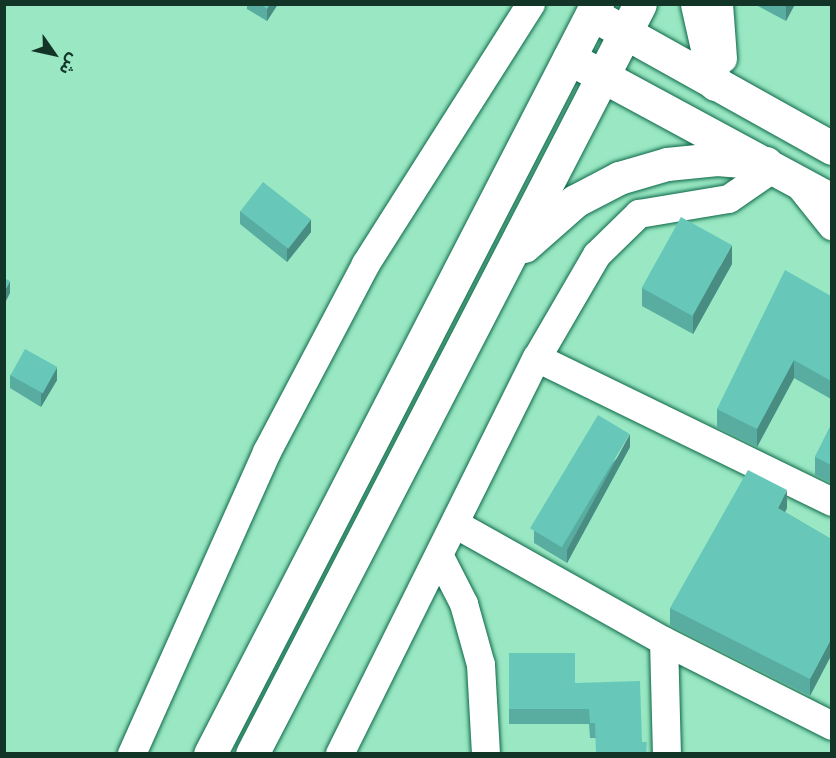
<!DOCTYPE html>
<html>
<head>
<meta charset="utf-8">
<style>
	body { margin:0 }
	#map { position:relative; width:836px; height:758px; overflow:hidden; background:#99e8c3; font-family:"Work Sans","Noto Sans Arabic",sans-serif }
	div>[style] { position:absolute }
	.roads { filter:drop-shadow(0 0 2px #0d6748) drop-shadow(0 0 2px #0d6748) }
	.minor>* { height:28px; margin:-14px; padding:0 14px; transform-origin:14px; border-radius:14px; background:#fff }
	.major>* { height:33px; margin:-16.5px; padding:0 16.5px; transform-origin:16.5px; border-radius:16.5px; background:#fff }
	.highway>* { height:33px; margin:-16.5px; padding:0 16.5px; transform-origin:16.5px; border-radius:16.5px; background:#fff }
	.wall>* { inset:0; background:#59aca0 }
	.shaded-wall>* { inset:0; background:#488c82 }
	.building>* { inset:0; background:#67c8ba; transform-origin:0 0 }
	span { translate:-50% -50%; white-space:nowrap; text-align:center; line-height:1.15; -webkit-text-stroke:6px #99e8c3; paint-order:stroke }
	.frame { position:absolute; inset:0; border:6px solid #133527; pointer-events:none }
	.north { position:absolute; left:24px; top:24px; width:60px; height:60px; -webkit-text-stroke:4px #99e8c3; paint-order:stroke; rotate:124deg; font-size:16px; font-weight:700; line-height:24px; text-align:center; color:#133527 }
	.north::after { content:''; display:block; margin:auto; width:21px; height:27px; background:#133527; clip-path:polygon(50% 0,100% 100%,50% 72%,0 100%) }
</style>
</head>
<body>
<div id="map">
	<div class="roads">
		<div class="minor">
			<div style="left:719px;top:4px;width:55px;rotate:85.8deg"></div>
			<div style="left:796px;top:181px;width:58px;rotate:51.3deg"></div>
			<div style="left:537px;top:358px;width:328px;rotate:26deg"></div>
			<div style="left:457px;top:525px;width:237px;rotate:29.3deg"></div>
			<div style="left:664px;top:641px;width:188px;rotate:26.8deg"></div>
			<div style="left:440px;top:557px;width:53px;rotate:62.9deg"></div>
			<div style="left:464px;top:604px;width:63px;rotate:74.4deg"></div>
			<div style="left:481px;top:665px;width:89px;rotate:86.8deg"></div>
			<div style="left:664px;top:641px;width:113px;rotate:88.5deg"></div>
			<div style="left:132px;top:754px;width:331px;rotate:-65.9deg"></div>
			<div style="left:267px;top:452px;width:212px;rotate:-62.2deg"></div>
			<div style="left:366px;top:264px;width:308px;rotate:-57.6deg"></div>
			<div style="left:340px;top:754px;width:442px;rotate:-63.6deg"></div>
			<div style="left:537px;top:358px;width:119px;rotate:-59.8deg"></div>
			<div style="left:597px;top:255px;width:59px;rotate:-44.3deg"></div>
			<div style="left:639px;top:214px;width:91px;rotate:-9.5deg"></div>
			<div style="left:729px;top:199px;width:55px;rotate:-34.6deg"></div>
		</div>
		<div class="major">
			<div style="left:592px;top:14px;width:275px;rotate:29.2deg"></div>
			<div style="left:569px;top:58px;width:299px;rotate:28.4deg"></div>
		</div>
		<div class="highway">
			<div style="left:697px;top:4px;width:82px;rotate:77.3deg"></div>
			<div style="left:524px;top:246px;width:68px;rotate:-41.4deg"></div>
			<div style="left:575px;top:201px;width:50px;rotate:-27.6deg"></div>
			<div style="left:619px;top:178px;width:50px;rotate:-16.3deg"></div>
			<div style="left:667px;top:164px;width:50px;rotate:-5.7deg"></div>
			<div style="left:717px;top:159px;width:49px;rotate:4.7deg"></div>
			<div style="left:210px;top:754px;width:844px;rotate:-62.71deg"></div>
			<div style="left:252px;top:754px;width:844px;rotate:-62.65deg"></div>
		</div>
	</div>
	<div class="wall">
		<div style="clip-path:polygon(247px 4px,278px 4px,267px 21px,247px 9px)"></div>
		<div style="clip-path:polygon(754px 4px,795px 4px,786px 21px)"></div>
		<div style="clip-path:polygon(240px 211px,311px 232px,287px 262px,240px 224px)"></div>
		<div style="clip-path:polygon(732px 264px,693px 334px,642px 306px,642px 288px)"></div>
		<div style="clip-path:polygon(831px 296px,831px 399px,794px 378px,757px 447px,717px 428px,717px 409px)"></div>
		<div style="clip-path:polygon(10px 375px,57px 380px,41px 407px,10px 388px)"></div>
		<div style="clip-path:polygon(831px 425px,831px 483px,815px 475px,815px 457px)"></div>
		<div style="clip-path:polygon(630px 447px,567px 563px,534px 543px,534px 531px)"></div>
		<div style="clip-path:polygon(787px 508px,785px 512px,831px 539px,810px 696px,670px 626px,670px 608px)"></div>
		<div style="clip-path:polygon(509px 653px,575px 683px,642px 742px,647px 753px,595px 738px,590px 738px,589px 724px,509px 724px)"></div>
	</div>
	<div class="shaded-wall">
		<div style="clip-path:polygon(270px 4px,278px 4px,267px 21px,267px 9px)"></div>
		<div style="clip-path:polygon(786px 4px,795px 4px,786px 21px)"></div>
		<div style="clip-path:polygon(311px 219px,311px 232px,287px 262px,287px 249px)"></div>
		<div style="clip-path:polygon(732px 245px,732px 264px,693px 334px,693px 315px)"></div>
		<div style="clip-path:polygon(10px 281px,10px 293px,4px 305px,4px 292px)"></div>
		<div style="clip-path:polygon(794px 360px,794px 378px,757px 447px,757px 429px)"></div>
		<div style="clip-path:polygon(57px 367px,57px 380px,41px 407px,41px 394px)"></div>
		<div style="clip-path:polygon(630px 434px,630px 447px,567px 563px,567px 550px)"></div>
		<div style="clip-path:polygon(787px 490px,787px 508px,778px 525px,778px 508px)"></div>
		<div style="clip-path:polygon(831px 639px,831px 656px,810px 696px,810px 679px)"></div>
	</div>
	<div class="building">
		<div style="clip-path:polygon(261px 4px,270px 4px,267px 9px)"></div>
		<div style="left:263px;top:182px;width:61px;height:37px;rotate:38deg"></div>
		<div style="left:681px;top:217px;width:58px;height:81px;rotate:29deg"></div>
		<div style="clip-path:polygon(785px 270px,831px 296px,831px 381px,794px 360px,757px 429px,717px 409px)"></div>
		<div style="clip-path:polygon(4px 278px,10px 281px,4px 292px)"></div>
		<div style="left:25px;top:349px;width:37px;height:30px;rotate:29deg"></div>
		<div style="left:598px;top:415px;width:37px;height:132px;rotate:31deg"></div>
		<div style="clip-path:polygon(831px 425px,831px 465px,815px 457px)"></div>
		<div style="clip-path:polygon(748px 470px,787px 490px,778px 508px,831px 539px,831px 639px,810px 679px,670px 608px)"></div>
		<div style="clip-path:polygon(509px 653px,575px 653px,575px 683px,640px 681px,642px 742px,647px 742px,646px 753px,596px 753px,595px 723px,590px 723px,589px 709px,509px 709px)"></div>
		<div style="left:689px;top:752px;width:45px;height:1px"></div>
	</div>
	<div class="frame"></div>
	<div class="north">ش</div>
</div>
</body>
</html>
